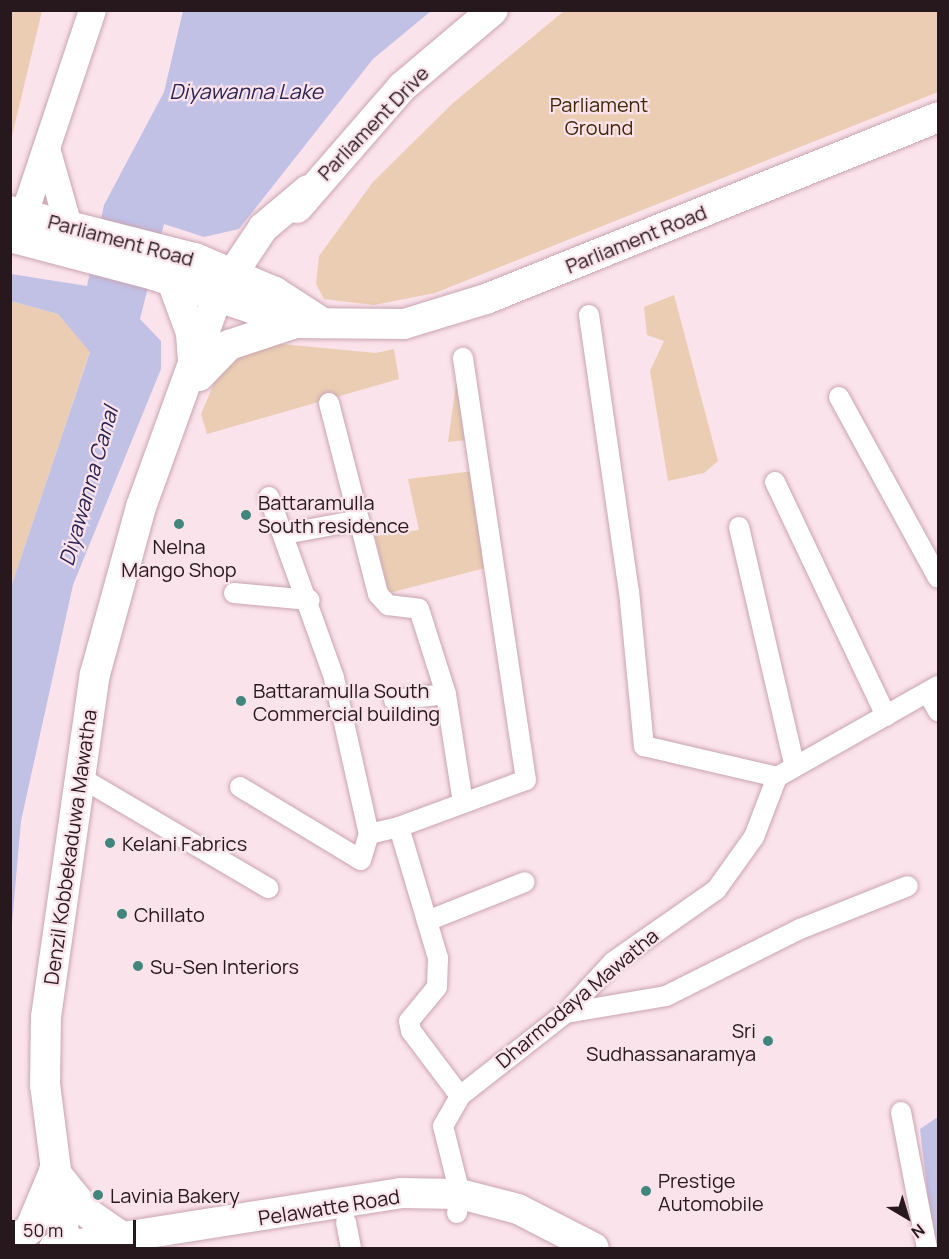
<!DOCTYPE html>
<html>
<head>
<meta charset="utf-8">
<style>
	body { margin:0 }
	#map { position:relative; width:949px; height:1259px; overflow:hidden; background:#fbe3eb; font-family:Manrope,sans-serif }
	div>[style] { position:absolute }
	.green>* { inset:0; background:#eacdb2 }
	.water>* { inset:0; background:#c1c0e5 }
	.roads { filter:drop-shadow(0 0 2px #c9a4b1) drop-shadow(0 0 2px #c9a4b1) }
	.street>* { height:20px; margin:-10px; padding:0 10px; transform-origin:10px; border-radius:10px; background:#fff }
	.secondary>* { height:27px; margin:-13.5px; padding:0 13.5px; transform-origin:13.5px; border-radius:13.5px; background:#fff }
	.primary>* { height:30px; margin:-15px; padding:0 15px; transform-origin:15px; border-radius:15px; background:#fff }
	.dots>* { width:16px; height:16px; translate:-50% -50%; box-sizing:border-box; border:3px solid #fbe3eb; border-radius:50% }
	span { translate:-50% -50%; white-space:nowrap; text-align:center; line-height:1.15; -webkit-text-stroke:4.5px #fbe3eb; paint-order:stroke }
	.park-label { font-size:20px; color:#442602 }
	.street-label { font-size:20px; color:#26181d }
	.poi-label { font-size:20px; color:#26181d }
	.left { translate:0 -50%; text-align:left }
	.right { translate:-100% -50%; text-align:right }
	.water-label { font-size:21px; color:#2a2453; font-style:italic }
	.frame { position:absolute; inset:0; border:12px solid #26181d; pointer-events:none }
	.north { position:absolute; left:877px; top:1187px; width:60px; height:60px; -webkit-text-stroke:4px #fbe3eb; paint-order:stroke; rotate:142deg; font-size:16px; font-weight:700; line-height:24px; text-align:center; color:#26181d }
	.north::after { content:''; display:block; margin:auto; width:21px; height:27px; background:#26181d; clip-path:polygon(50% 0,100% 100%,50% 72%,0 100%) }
	.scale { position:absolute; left:12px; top:1220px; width:124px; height:27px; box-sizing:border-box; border:3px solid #26181d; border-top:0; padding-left:8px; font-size:18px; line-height:21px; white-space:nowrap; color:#26181d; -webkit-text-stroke:4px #fbe3eb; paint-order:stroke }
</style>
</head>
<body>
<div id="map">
	<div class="green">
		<div style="clip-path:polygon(11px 10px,42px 11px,11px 140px,10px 11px)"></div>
		<div style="clip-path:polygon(564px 11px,938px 11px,938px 92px,435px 293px,374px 305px,324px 299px,316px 284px,319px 256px,373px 182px,453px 103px)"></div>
		<div style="clip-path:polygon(674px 295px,718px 461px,704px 473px,668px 481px,650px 371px,664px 341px,647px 335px,644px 307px)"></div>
		<div style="clip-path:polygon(11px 301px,58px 314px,90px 351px,11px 587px)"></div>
		<div style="clip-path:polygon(271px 343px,376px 353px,394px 349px,399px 379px,207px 434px,201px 414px,222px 365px)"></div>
		<div style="clip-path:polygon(457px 377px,466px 440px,448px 442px)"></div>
		<div style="clip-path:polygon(473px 471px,485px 568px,389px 593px,375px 536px,419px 530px,408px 479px)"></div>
	</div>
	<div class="water">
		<div style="clip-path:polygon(183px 11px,431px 11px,373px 59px,239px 229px,204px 237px,164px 224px,140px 319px,161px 341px,161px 369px,73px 585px,21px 821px,11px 935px,11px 587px,90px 352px,58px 314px,11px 301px,11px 274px,87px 286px,104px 205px,164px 92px)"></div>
		<div style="clip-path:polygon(938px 1117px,938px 1248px,934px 1248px,920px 1129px)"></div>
	</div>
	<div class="roads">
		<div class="street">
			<div style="left:589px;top:315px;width:279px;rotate:81.8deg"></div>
			<div style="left:629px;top:591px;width:156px;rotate:84.5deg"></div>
			<div style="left:644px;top:746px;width:137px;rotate:13.1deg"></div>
			<div style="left:839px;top:397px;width:206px;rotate:61.3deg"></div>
			<div style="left:329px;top:403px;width:197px;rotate:75.6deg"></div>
			<div style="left:378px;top:594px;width:15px;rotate:48deg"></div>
			<div style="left:388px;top:605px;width:31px;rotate:7deg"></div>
			<div style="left:419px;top:609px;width:89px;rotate:72.4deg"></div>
			<div style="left:446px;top:694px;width:110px;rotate:81.1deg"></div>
			<div style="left:775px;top:482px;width:259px;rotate:64.6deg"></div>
			<div style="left:269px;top:497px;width:192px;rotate:70.2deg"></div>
			<div style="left:334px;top:678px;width:160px;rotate:77.4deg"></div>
			<div style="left:739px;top:527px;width:242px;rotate:76.9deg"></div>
			<div style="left:285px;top:534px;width:75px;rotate:-10.7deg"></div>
			<div style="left:234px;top:593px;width:76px;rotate:5.3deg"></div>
			<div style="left:928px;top:693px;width:21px;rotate:61deg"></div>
			<div style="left:394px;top:700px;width:52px;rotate:-6.6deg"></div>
			<div style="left:78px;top:776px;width:221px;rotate:30.5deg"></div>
			<div style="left:240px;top:787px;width:141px;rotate:31.1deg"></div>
			<div style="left:361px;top:860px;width:27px;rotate:-73deg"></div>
			<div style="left:369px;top:834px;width:31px;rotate:-13deg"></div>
			<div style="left:427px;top:921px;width:105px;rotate:-21.7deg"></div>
			<div style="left:566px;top:1013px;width:101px;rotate:-9.6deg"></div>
			<div style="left:666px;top:996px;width:150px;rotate:-26.6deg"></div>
			<div style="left:800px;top:929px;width:116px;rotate:-21.7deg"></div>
			<div style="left:460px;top:1096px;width:81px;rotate:-127deg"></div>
			<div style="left:411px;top:1031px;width:10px;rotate:-101deg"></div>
			<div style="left:409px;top:1021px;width:44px;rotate:-50.5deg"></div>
			<div style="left:437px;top:987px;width:29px;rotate:-88deg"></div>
			<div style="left:438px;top:958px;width:137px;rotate:-106.6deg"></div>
			<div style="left:399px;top:827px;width:135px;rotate:-20.3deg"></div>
			<div style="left:526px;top:780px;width:427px;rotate:-98.5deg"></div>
			<div style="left:901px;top:1112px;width:138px;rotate:79.2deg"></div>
			<div style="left:457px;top:1213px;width:19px;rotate:-81deg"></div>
			<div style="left:460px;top:1194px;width:70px;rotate:-104deg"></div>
			<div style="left:443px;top:1126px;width:34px;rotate:-60deg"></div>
			<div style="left:460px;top:1096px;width:135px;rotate:-38.1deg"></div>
			<div style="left:566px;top:1013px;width:69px;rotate:-47.3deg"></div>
			<div style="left:613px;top:962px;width:126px;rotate:-35deg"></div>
			<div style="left:716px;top:890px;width:65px;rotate:-54.4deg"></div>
			<div style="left:754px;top:837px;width:64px;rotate:-69deg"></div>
			<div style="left:777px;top:777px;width:185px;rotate:-29.5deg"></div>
			<div style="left:346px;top:1222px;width:26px;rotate:79deg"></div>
		</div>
		<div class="secondary">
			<div style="left:46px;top:148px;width:80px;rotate:74.1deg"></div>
			<div style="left:17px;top:234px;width:236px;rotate:-71.5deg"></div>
		</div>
		<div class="primary">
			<div style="left:297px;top:208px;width:160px;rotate:-49deg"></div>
			<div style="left:402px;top:87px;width:119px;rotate:-40.2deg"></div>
			<div style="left:10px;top:211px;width:191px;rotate:14.3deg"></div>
			<div style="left:195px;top:258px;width:87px;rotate:23deg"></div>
			<div style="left:275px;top:292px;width:54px;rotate:32.8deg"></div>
			<div style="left:10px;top:237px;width:149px;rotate:14.8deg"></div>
			<div style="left:154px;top:275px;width:149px;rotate:18.8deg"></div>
			<div style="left:295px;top:323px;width:109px;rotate:0.5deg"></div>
			<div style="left:404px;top:324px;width:86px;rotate:-17deg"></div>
			<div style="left:486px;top:299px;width:487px;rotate:-21.9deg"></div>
			<div style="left:172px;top:281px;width:55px;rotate:69.9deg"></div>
			<div style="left:191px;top:333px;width:26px;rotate:86deg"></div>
			<div style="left:199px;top:376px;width:43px;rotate:-45.9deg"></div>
			<div style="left:229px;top:345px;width:66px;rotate:-18.4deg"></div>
			<div style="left:54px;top:1171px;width:55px;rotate:50.9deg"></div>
			<div style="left:89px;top:1214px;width:44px;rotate:34.8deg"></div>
			<div style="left:10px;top:1245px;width:26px;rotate:-39deg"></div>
			<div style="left:30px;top:1229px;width:62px;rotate:-67.2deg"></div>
			<div style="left:54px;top:1248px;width:351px;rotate:-9deg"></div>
			<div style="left:401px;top:1193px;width:59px;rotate:1deg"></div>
			<div style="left:460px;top:1194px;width:60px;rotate:14.5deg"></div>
			<div style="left:518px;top:1209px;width:85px;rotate:27.2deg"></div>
			<div style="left:66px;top:1248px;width:164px;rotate:-97.3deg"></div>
			<div style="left:45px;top:1085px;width:68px;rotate:-89.2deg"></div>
			<div style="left:46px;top:1017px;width:346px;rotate:-81.9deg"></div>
			<div style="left:95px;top:674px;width:173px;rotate:-74.6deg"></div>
			<div style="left:141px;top:507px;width:223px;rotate:-70.1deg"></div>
			<div style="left:217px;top:297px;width:83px;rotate:-56.3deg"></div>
			<div style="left:263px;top:228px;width:59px;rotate:-40.2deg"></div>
		</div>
	</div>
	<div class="dots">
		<div style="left:246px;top:515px;background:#41867c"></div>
		<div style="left:179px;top:524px;background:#41867c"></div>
		<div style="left:241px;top:701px;background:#41867c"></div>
		<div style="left:110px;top:843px;background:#41867c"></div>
		<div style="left:122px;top:914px;background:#41867c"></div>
		<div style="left:138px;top:966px;background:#41867c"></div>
		<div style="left:768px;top:1041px;background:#41867c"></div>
		<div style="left:646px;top:1191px;background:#41867c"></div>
		<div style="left:98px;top:1195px;background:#41867c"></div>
	</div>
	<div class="park-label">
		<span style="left:599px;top:116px">Parliament<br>Ground</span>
	</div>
	<div class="street-label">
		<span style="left:373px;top:123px;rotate:-46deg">Parliament Drive</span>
		<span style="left:636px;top:239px;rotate:-22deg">Parliament Road</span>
		<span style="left:121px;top:240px;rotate:15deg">Parliament Road</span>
		<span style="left:70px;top:847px;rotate:-82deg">Denzil Kobbekaduwa Mawatha</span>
		<span style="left:577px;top:998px;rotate:-40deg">Dharmodaya Mawatha</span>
		<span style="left:329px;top:1207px;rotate:-9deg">Pelawatte Road</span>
	</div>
	<div class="poi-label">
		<span class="left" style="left:258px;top:514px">Battaramulla<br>South residence</span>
		<span style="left:179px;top:558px">Nelna<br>Mango Shop</span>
		<span class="left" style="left:253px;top:702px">Battaramulla South<br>Commercial building</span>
		<span class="left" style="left:122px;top:843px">Kelani Fabrics</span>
		<span class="left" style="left:134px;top:914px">Chillato</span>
		<span class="left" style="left:150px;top:966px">Su-Sen Interiors</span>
		<span class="right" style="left:756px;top:1042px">Sri<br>Sudhassanaramya</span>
		<span class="left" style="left:658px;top:1192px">Prestige<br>Automobile</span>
		<span class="left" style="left:110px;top:1195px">Lavinia Bakery</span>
	</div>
	<div class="water-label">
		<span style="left:246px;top:91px">Diyawanna Lake</span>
		<span style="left:88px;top:486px;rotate:-74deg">Diyawanna Canal</span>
	</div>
	<div class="frame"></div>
	<div class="north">N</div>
	<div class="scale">50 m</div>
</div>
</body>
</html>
